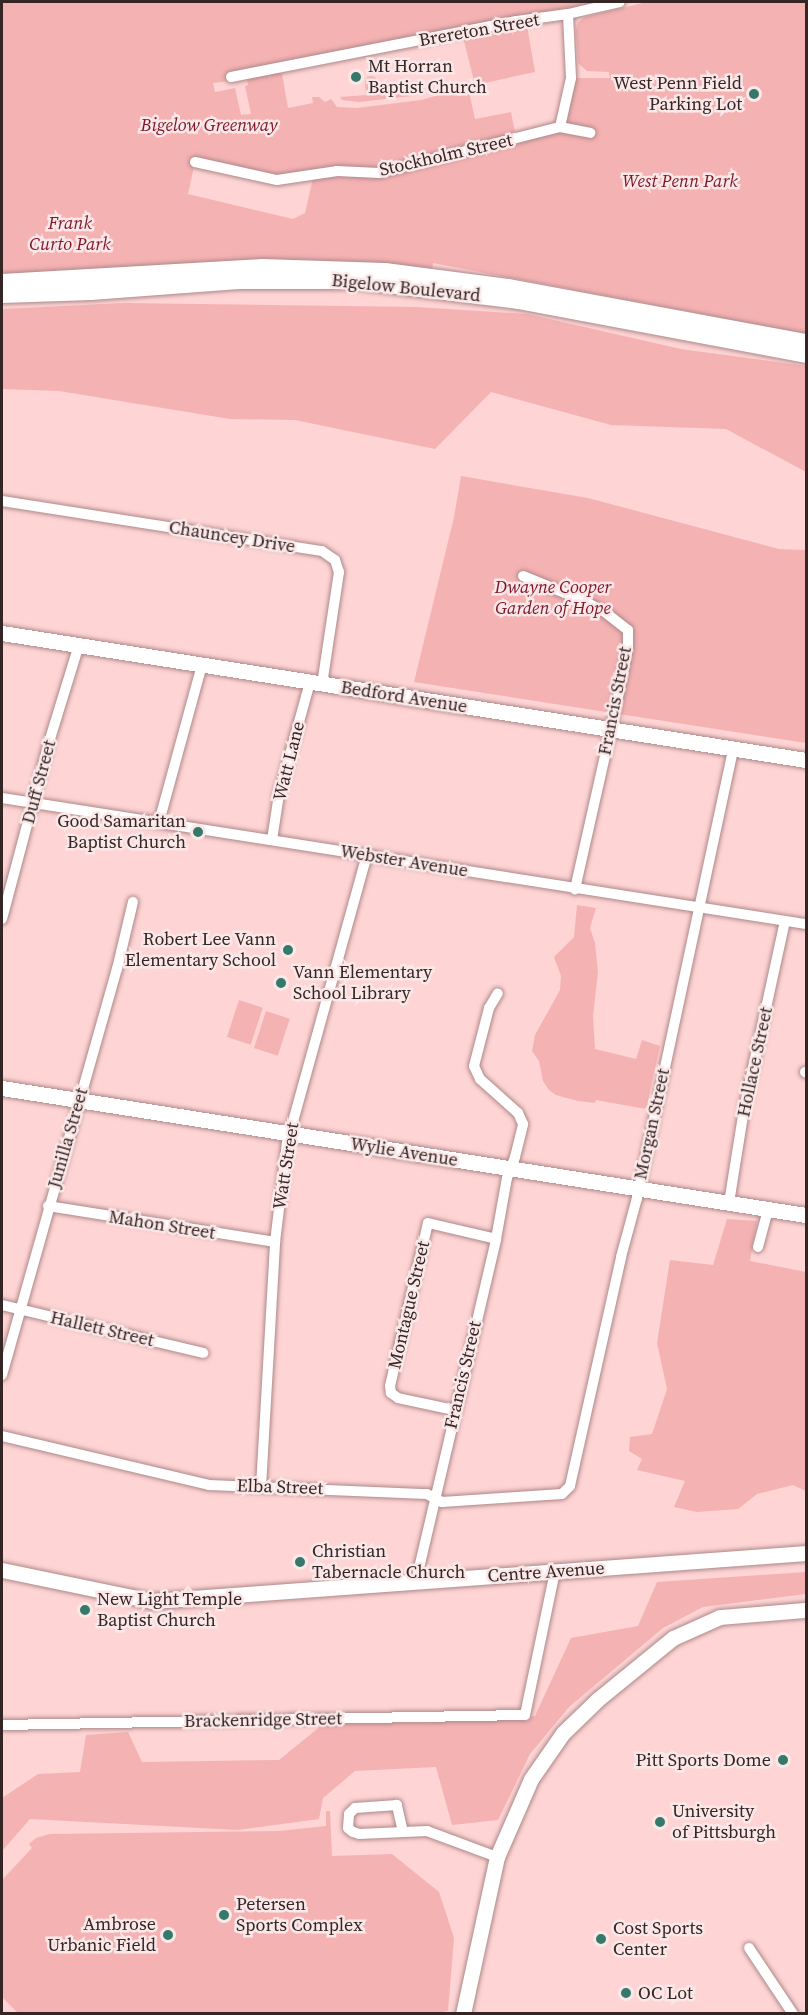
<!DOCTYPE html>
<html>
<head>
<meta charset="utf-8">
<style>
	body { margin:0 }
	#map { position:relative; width:808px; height:2015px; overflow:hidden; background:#fed4d4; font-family:"Source Serif 4",serif }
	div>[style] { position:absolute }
	.green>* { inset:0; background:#f5b2b3; transform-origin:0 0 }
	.roads { filter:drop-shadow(0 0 2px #af8889) drop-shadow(0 0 2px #af8889) }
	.street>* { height:10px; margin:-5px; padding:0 5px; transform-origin:5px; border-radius:5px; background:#fff }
	.secondary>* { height:15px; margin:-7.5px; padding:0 7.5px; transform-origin:7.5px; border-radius:7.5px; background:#fff }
	.primary>* { height:16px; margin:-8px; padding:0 8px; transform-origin:8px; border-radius:8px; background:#fff }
	.dots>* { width:16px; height:16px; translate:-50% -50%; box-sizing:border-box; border:3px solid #fae8e8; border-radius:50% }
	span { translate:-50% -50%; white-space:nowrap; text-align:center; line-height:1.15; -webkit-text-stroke:5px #fae8e8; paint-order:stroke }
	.street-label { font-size:18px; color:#352525 }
	.poi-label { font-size:18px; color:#352525 }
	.left { translate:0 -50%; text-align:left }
	.right { translate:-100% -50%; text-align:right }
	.park-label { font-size:18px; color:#7e1628; font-style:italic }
	.frame { position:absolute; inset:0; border:3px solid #352525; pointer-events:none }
</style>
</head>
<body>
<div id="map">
	<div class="green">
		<div style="clip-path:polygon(evenodd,2px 2px,620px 2px,526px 20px,535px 72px,475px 85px,462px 33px,281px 68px,288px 108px,313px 103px,312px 97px,319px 97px,325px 102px,331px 99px,337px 107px,357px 108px,421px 100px,468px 87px,475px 119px,511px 112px,516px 138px,560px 127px,571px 78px,610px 78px,609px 72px,587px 71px,578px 63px,576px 31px,578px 22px,585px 17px,647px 2px,806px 2px,806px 334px,433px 263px,432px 270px,2px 275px,2px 2px,247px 79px,248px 85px,245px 86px,251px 114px,241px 115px,235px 88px,215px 92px,213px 83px,247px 79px,2px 2px,195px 162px,277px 180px,314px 174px,305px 213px,293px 219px,188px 194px,195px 162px)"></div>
		<div style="clip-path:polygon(372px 76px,376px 78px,378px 88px,387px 88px,388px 94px,394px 94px,394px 88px,409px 82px,412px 96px,359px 102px,342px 100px,340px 97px,366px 95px,365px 82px,367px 77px)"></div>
		<div style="clip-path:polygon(124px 303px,416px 307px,527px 314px,681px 349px,806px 366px,806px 472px,726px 429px,611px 425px,491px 392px,435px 449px,295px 420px,230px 419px,59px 391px,2px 389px,2px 309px)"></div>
		<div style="clip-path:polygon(461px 476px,588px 498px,779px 549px,806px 550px,806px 743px,414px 682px,454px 517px)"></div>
		<div style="clip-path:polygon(577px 905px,596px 908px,590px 928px,595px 943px,598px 972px,593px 1016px,595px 1049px,636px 1059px,642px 1040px,660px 1046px,646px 1109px,596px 1100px,595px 1103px,578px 1101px,556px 1095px,549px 1090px,543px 1081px,539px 1061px,532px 1051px,535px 1035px,560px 990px,561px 976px,554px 957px,574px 937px)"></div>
		<div style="left:239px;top:1000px;width:25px;height:39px;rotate:18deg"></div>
		<div style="left:266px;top:1011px;width:25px;height:39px;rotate:18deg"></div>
		<div style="clip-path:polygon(727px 1219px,757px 1221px,750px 1261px,806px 1272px,806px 1491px,793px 1485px,757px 1494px,738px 1509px,697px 1512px,674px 1507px,685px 1481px,637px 1470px,642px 1459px,629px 1451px,630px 1437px,652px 1434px,667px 1389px,657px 1343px,670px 1260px,713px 1265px)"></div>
		<div style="clip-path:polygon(806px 1572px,806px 1594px,703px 1607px,663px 1628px,569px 1707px,530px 1754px,498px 1820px,452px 1825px,436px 1767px,355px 1771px,323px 1798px,319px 1819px,238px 1830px,30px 1819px,2px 1851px,2px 1798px,38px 1774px,80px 1772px,86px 1735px,128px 1732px,142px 1762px,279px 1760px,327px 1721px,417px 1723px,535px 1716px,571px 1638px,638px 1626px,657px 1582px)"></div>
		<div style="clip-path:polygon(326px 1811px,330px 1811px,332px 1856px,392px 1854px,439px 1892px,454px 1938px,448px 2011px,432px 2014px,19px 2014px,2px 1997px,2px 1880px,32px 1848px,29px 1844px,36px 1838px,50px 1834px,279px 1831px,326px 1826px)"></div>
	</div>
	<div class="roads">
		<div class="street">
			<div style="left:231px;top:77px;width:291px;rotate:-11.1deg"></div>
			<div style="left:517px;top:21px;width:51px;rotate:-7.8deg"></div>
			<div style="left:568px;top:14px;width:53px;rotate:-13deg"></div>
			<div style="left:560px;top:127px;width:50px;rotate:-77.3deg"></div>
			<div style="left:571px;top:78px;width:64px;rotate:-92.7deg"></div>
			<div style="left:195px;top:162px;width:84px;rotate:12.4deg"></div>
			<div style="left:277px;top:180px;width:61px;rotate:-8.5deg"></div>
			<div style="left:337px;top:171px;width:42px;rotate:2.7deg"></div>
			<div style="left:379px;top:173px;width:187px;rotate:-14.3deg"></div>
			<div style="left:560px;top:127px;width:31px;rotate:11deg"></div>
			<div style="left:2px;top:501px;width:324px;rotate:8.9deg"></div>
			<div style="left:322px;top:551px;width:16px;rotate:35deg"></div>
			<div style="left:335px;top:560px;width:13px;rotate:72deg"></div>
			<div style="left:339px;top:572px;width:113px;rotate:98.6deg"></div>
			<div style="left:523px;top:576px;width:64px;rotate:22.1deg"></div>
			<div style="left:582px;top:600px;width:27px;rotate:28deg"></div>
			<div style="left:606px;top:613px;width:28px;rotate:38deg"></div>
			<div style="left:628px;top:630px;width:18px;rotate:90deg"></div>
			<div style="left:628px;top:648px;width:60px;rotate:101.5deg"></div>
			<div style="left:616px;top:707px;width:187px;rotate:102.7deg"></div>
			<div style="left:2px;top:798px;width:814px;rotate:8.91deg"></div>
			<div style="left:159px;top:822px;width:163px;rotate:-74.7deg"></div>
			<div style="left:272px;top:840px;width:47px;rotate:-81.3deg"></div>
			<div style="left:279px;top:794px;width:116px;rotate:-74.5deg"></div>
			<div style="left:2px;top:919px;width:186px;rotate:-75.1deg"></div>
			<div style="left:50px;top:739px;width:98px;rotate:-72.9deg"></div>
			<div style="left:805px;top:1072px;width:1px;rotate:45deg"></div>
			<div style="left:729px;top:1203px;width:95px;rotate:-80.9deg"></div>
			<div style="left:744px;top:1109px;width:192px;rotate:-77.7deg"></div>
			<div style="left:48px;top:1206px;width:230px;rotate:9deg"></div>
			<div style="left:758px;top:1247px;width:39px;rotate:-75deg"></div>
			<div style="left:2px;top:1305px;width:207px;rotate:13.4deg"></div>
			<div style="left:2px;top:1375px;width:422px;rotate:-74.2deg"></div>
			<div style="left:117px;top:969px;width:69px;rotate:-76.6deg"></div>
			<div style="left:454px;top:1410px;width:57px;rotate:-167.9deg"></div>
			<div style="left:398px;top:1398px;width:9px;rotate:-144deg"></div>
			<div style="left:391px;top:1393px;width:7px;rotate:-98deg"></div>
			<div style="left:390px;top:1386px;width:167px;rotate:-76.9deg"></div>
			<div style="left:428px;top:1223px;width:70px;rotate:13.2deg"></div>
			<div style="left:2px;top:1436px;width:213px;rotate:13.3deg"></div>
			<div style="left:209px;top:1485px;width:218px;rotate:2.4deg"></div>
			<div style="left:427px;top:1494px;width:17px;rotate:28deg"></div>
			<div style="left:442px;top:1502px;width:120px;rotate:-3.8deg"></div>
			<div style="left:562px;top:1494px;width:11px;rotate:-45deg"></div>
			<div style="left:570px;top:1486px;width:235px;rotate:-77.4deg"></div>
			<div style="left:621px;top:1257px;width:61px;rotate:-74.8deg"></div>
			<div style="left:637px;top:1198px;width:459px;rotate:-77.9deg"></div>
			<div style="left:261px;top:1487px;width:245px;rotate:-86.7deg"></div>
			<div style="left:275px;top:1242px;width:100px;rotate:-83.1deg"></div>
			<div style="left:287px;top:1143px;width:299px;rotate:-74.5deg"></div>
			<div style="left:416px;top:1581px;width:351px;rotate:-76.8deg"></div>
			<div style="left:496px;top:1239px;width:62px;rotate:-79.8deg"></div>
			<div style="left:507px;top:1178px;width:22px;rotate:-69deg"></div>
			<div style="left:515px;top:1157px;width:34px;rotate:-76deg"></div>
			<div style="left:523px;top:1124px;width:12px;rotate:-114deg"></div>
			<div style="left:518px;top:1113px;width:51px;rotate:-138.2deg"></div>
			<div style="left:480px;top:1079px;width:14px;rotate:-115deg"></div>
			<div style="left:474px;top:1066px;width:60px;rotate:-75.5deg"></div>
			<div style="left:489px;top:1008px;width:17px;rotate:-59deg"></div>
			<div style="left:2px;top:1725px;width:523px;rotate:-1.1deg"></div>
			<div style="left:525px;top:1715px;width:146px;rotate:-78.2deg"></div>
			<div style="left:403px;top:1832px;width:28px;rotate:-103deg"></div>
			<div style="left:397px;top:1805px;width:42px;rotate:175.9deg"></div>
			<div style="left:355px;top:1808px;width:8px;rotate:135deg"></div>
			<div style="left:349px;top:1814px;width:14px;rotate:94deg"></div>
			<div style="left:348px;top:1828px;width:6px;rotate:39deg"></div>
			<div style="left:353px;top:1832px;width:6px;rotate:18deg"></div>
			<div style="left:359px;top:1834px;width:68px;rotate:-2.5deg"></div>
			<div style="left:427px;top:1831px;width:75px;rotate:20.4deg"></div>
			<div style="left:749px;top:1948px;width:79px;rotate:56.3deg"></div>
		</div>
		<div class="secondary">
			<div style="left:2px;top:633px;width:814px;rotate:8.98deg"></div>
			<div style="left:2px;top:1088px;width:814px;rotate:8.98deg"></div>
			<div style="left:2px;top:1570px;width:153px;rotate:11.7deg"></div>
			<div style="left:152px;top:1601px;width:656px;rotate:-4.2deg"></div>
			<div style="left:463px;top:2014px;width:161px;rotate:-77.8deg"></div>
			<div style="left:497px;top:1857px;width:85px;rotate:-66.4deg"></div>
			<div style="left:531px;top:1779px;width:56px;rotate:-55.2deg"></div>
			<div style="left:563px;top:1733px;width:47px;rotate:-44.1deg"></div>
			<div style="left:597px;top:1700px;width:98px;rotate:-39.2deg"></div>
			<div style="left:673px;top:1638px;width:51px;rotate:-24.1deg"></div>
			<div style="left:720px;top:1617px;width:86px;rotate:-4.7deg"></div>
		</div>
		<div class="primary">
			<div style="left:2px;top:282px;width:261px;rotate:-3.3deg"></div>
			<div style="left:263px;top:267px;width:122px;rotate:1.9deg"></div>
			<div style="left:385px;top:271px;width:125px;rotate:7.4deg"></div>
			<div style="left:509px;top:287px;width:302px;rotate:10.5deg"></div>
			<div style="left:2px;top:295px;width:89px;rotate:-1.9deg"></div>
			<div style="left:91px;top:292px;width:148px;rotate:-4.3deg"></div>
			<div style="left:239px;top:281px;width:117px"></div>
			<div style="left:356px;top:281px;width:163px;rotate:7deg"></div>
			<div style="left:518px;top:301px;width:293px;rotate:10.6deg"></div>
		</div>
	</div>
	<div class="dots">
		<div style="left:356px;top:77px;background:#35796b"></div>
		<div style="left:754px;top:94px;background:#35796b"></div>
		<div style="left:198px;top:832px;background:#35796b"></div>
		<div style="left:288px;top:950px;background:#35796b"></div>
		<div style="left:281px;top:983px;background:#35796b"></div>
		<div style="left:300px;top:1562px;background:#35796b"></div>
		<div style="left:85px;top:1610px;background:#35796b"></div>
		<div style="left:783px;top:1760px;background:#35796b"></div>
		<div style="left:660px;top:1822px;background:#35796b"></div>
		<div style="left:224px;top:1915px;background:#35796b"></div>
		<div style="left:168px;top:1935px;background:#35796b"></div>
		<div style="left:601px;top:1939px;background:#35796b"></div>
		<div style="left:626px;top:1993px;background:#35796b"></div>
	</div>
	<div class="street-label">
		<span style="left:479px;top:30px;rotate:-10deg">Brereton Street</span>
		<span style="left:446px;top:155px;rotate:-13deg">Stockholm Street</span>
		<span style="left:406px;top:288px;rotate:6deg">Bigelow Boulevard</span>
		<span style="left:232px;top:537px;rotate:9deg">Chauncey Drive</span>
		<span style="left:404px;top:697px;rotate:9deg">Bedford Avenue</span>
		<span style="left:615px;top:701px;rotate:-79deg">Francis Street</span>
		<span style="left:289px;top:761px;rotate:-76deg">Watt Lane</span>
		<span style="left:39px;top:782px;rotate:-75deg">Duff Street</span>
		<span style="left:404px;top:861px;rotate:9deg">Webster Avenue</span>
		<span style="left:755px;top:1062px;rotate:-78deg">Hollace Street</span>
		<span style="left:652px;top:1124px;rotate:-78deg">Morgan Street</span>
		<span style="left:68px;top:1138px;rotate:-74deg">Junilla Street</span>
		<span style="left:404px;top:1152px;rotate:9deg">Wylie Avenue</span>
		<span style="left:286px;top:1166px;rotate:-81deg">Watt Street</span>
		<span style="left:162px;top:1225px;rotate:9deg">Mahon Street</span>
		<span style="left:409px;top:1305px;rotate:-77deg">Montague Street</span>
		<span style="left:102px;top:1329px;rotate:13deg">Hallett Street</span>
		<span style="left:463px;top:1375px;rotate:-77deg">Francis Street</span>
		<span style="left:280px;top:1487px;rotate:2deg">Elba Street</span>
		<span style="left:546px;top:1572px;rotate:-4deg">Centre Avenue</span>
		<span style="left:263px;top:1720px;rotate:-1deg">Brackenridge Street</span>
	</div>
	<div class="poi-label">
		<span class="left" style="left:368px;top:77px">Mt Horran<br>Baptist Church</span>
		<span class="right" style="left:742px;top:94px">West Penn Field<br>Parking Lot</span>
		<span class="right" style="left:186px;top:832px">Good Samaritan<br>Baptist Church</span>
		<span class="right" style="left:276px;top:950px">Robert Lee Vann<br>Elementary School</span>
		<span class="left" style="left:293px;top:983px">Vann Elementary<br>School Library</span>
		<span class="left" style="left:312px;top:1562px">Christian<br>Tabernacle Church</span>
		<span class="left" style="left:97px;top:1610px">New Light Temple<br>Baptist Church</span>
		<span class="right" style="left:771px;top:1760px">Pitt Sports Dome</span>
		<span class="left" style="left:672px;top:1822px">University<br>of Pittsburgh</span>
		<span class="left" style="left:236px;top:1915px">Petersen<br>Sports Complex</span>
		<span class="right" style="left:156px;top:1935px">Ambrose<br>Urbanic Field</span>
		<span class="left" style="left:613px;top:1939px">Cost Sports<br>Center</span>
		<span class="left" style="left:638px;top:1993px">OC Lot</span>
	</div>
	<div class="park-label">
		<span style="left:209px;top:125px">Bigelow Greenway</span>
		<span style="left:680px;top:181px">West Penn Park</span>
		<span style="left:70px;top:234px">Frank<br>Curto Park</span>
		<span style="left:553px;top:598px">Dwayne Cooper<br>Garden of Hope</span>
	</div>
	<div class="frame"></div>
</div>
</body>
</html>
